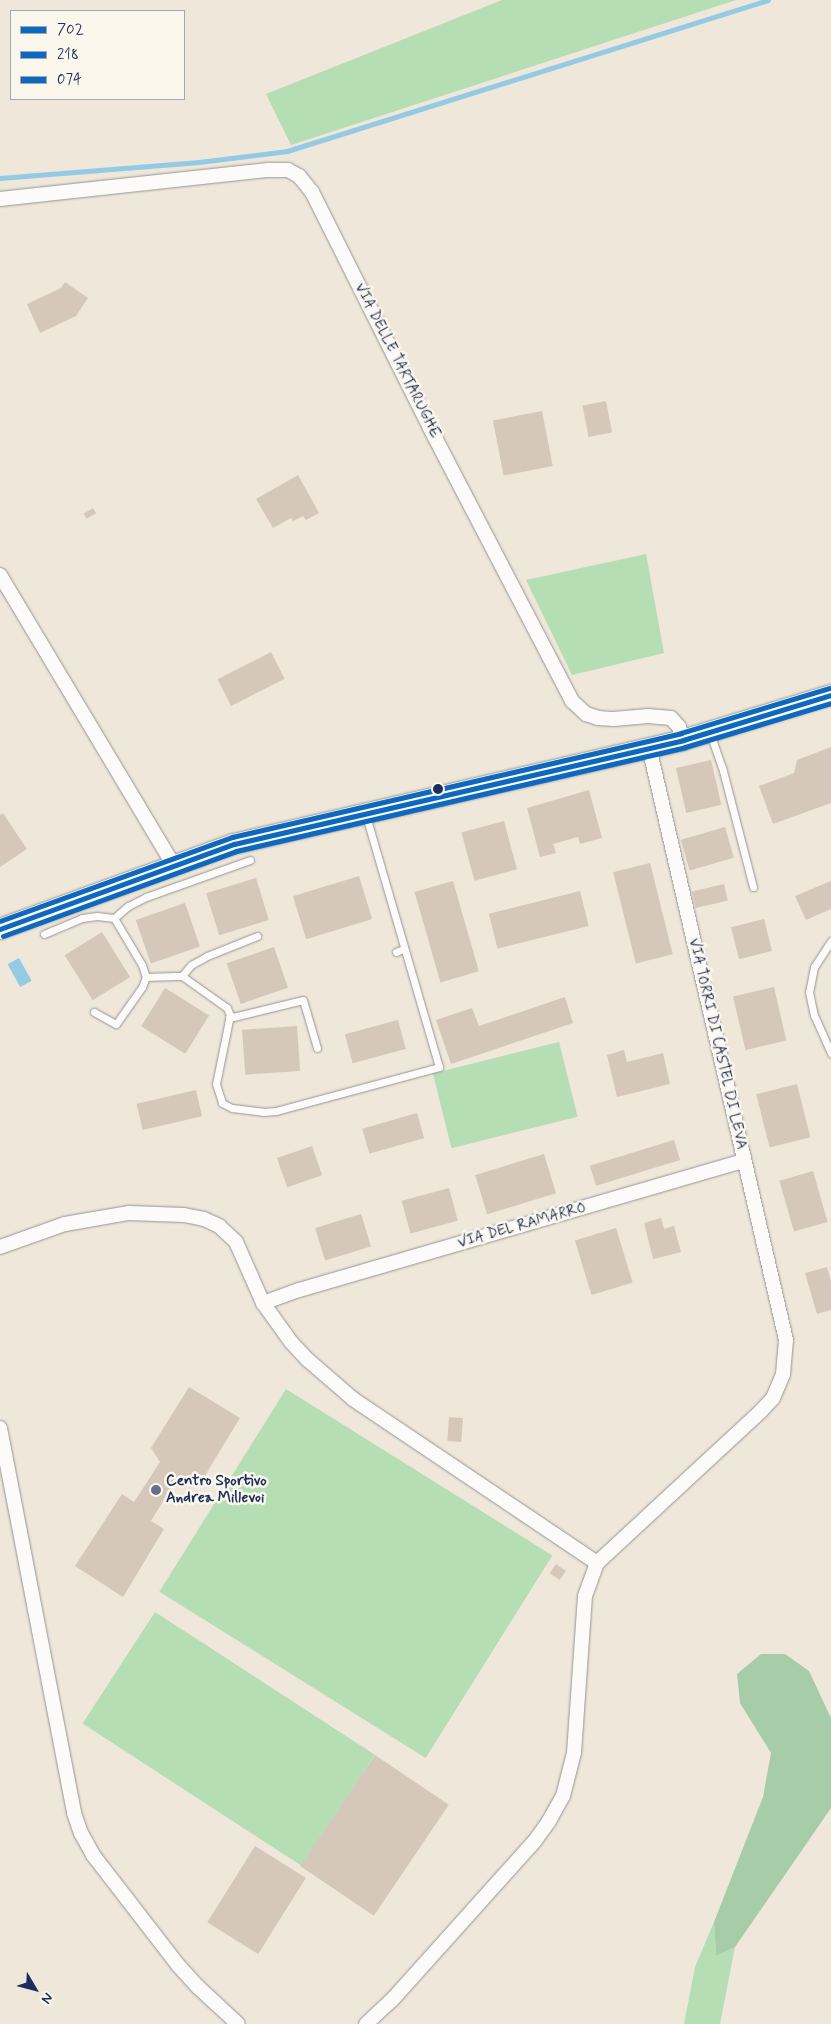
<!DOCTYPE html>
<html>
<head>
<meta charset="utf-8">
<style>
	body { margin:0 }
	#map { position:relative; width:831px; height:2024px; overflow:hidden; background:#eee7da; font-family:Mynerve,sans-serif }
	div>[style] { position:absolute }
	.green>* { inset:0; background:#b5deb5; transform-origin:0 0 }
	.forest>* { inset:0; background:#a6cda8 }
	.water>* { inset:0; background:#95cae5; transform-origin:0 0 }
	.stream>* { height:5px; margin:-2.5px; padding:0 2.5px; transform-origin:2.5px; border-radius:2.5px; background:#95cae5 }
	.building>* { inset:0; background:#d5c8ba; transform-origin:0 0 }
	.roads { filter:drop-shadow(0 0 1px #959596) drop-shadow(0 0 1px #959596) }
	.lane>* { height:7px; margin:-3.5px; padding:0 3.5px; transform-origin:3.5px; border-radius:3.5px; background:#fcfbf9 }
	.street>* { height:14px; margin:-7px; padding:0 7px; transform-origin:7px; border-radius:7px; background:#fcfbf9 }
	.secondary>* { height:20px; margin:-10px; padding:0 10px; transform-origin:10px; border-radius:10px; background:#fcfbf9 }
	.bus-1>* { height:5px; margin:-2.5px; padding:0 2.5px; transform-origin:2.5px; border-radius:2.5px; background:#0c69bf }
	.bus-2>* { height:5px; margin:-2.5px; padding:0 2.5px; transform-origin:2.5px; border-radius:2.5px; background:#0c69bf }
	.bus-3>* { height:5px; margin:-2.5px; padding:0 2.5px; transform-origin:2.5px; border-radius:2.5px; background:#0c69bf }
	.dots>* { width:14px; height:14px; translate:-50% -50%; box-sizing:border-box; border:2px solid #fbf7ec; border-radius:50% }
	span { translate:-50% -50%; white-space:nowrap; text-align:center; line-height:1.15; -webkit-text-stroke:5px #fbf7ec; paint-order:stroke }
	.street-label { font-size:15px; color:#1b2f5e }
	.poi-label { font-size:15px; color:#1b2f5e; font-weight:700 }
	.left { translate:0 -50%; text-align:left }
	.legend { position:absolute; left:10px; top:10px; width:175px; height:90px; box-sizing:border-box; background:#fbf7ec; border:1px solid #a1a7b3; margin:0; padding:6px 9px; list-style:none; font-size:15px; color:#1b2f5e }
	.legend li { display:flex; align-items:center; gap:10px; height:25px }
	.legend b { width:25px; border:1px solid #a1a7b3 }
	.north { position:absolute; left:10px; top:1964px; width:50px; height:50px; -webkit-text-stroke:4px #fbf7ec; paint-order:stroke; rotate:127deg; font-size:14px; font-weight:700; line-height:20px; text-align:center; color:#1b2f5e }
	.north::after { content:''; display:block; margin:auto; width:18px; height:22px; background:#1b2f5e; clip-path:polygon(50% 0,100% 100%,50% 72%,0 100%) }
</style>
</head>
<body>
<div id="map">
	<div class="green">
		<div style="clip-path:polygon(502px 0,736px 0,291px 145px,266px 94px)"></div>
		<div style="clip-path:polygon(646px 554px,664px 653px,572px 675px,526px 580px)"></div>
		<div style="left:559px;top:1042px;width:77px;height:130px;rotate:76deg"></div>
		<div style="left:286px;top:1389px;width:314px;height:239px;rotate:32deg"></div>
		<div style="left:155px;top:1612px;width:262px;height:133px;rotate:33deg"></div>
		<div style="clip-path:polygon(714px 1922px,716px 1956px,735px 1947px,720px 2024px,684px 2024px,695px 1967px)"></div>
	</div>
	<div class="forest">
		<div style="clip-path:polygon(761px 1654px,785px 1654px,809px 1671px,831px 1718px,831px 1808px,735px 1947px,716px 1956px,714px 1922px,763px 1797px,771px 1753px,740px 1703px,737px 1674px)"></div>
	</div>
	<div class="water">
		<div style="left:19px;top:958px;width:26px;height:13px;rotate:61deg"></div>
	</div>
	<div class="stream">
		<div style="left:0;top:178px;width:200px;rotate:-4.6deg"></div>
		<div style="left:199px;top:162px;width:89px;rotate:-7.1deg"></div>
		<div style="left:287px;top:151px;width:504px;rotate:-17.43deg"></div>
	</div>
	<div class="building">
		<div style="clip-path:polygon(65px 282px,88px 298px,76px 316px,40px 333px,27px 304px,61px 288px)"></div>
		<div style="left:606px;top:401px;width:32px;height:24px;rotate:79deg"></div>
		<div style="left:542px;top:411px;width:56px;height:50px;rotate:79deg"></div>
		<div style="clip-path:polygon(298px 475px,319px 513px,306px 520px,303px 516px,293px 521px,291px 518px,273px 528px,256px 499px)"></div>
		<div style="left:93px;top:508px;width:6px;height:11px;rotate:59deg"></div>
		<div style="left:271px;top:652px;width:30px;height:60px;rotate:63deg"></div>
		<div style="clip-path:polygon(831px 747px,831px 803px,773px 824px,759px 786px,794px 773px,797px 760px)"></div>
		<div style="left:711px;top:760px;width:46px;height:36px;rotate:77deg"></div>
		<div style="clip-path:polygon(589px 790px,602px 838px,580px 844px,578px 837px,553px 844px,556px 853px,540px 857px,527px 808px)"></div>
		<div style="clip-path:polygon(3px 813px,27px 849px,0 867px,0 815px)"></div>
		<div style="left:504px;top:821px;width:50px;height:44px;rotate:75deg"></div>
		<div style="left:725px;top:827px;width:32px;height:46px;rotate:74deg"></div>
		<div style="left:650px;top:863px;width:94px;height:38px;rotate:76deg"></div>
		<div style="left:359px;top:876px;width:45px;height:69px;rotate:73deg"></div>
		<div style="left:256px;top:878px;width:44px;height:52px;rotate:73deg"></div>
		<div style="left:453px;top:881px;width:94px;height:40px;rotate:74deg"></div>
		<div style="clip-path:polygon(831px 881px,831px 909px,806px 920px,795px 896px)"></div>
		<div style="left:724px;top:884px;width:17px;height:33px;rotate:77deg"></div>
		<div style="left:580px;top:891px;width:36px;height:94px;rotate:76deg"></div>
		<div style="left:185px;top:903px;width:46px;height:52px;rotate:71deg"></div>
		<div style="left:764px;top:919px;width:33px;height:34px;rotate:76deg"></div>
		<div style="left:102px;top:932px;width:53px;height:44px;rotate:58deg"></div>
		<div style="left:274px;top:947px;width:43px;height:50px;rotate:71deg"></div>
		<div style="left:774px;top:987px;width:55px;height:42px;rotate:77deg"></div>
		<div style="left:165px;top:988px;width:52px;height:45px;rotate:32deg"></div>
		<div style="clip-path:polygon(565px 997px,573px 1023px,451px 1064px,436px 1020px,472px 1008px,479px 1026px)"></div>
		<div style="left:398px;top:1020px;width:30px;height:55px;rotate:75deg"></div>
		<div style="left:297px;top:1026px;width:45px;height:55px;rotate:86deg"></div>
		<div style="clip-path:polygon(624px 1050px,627px 1062px,663px 1053px,670px 1084px,617px 1097px,607px 1055px)"></div>
		<div style="left:797px;top:1084px;width:55px;height:42px;rotate:76deg"></div>
		<div style="left:196px;top:1090px;width:27px;height:61px;rotate:77deg"></div>
		<div style="left:417px;top:1113px;width:26px;height:57px;rotate:74deg"></div>
		<div style="left:674px;top:1140px;width:21px;height:88px;rotate:73deg"></div>
		<div style="left:312px;top:1146px;width:31px;height:37px;rotate:71deg"></div>
		<div style="left:544px;top:1154px;width:41px;height:72px;rotate:73deg"></div>
		<div style="left:813px;top:1171px;width:53px;height:35px;rotate:74deg"></div>
		<div style="left:449px;top:1188px;width:34px;height:49px;rotate:75deg"></div>
		<div style="left:361px;top:1214px;width:34px;height:48px;rotate:73deg"></div>
		<div style="clip-path:polygon(661px 1218px,664px 1229px,674px 1226px,681px 1252px,653px 1259px,644px 1223px)"></div>
		<div style="left:616px;top:1228px;width:57px;height:43px;rotate:73deg"></div>
		<div style="clip-path:polygon(827px 1267px,831px 1282px,831px 1310px,817px 1314px,805px 1273px)"></div>
		<div style="clip-path:polygon(189px 1387px,240px 1418px,198px 1487px,179px 1475px,151px 1521px,164px 1529px,123px 1597px,75px 1566px,122px 1494px,134px 1502px,160px 1462px,151px 1448px)"></div>
		<div style="left:449px;top:1417px;width:14px;height:24px;rotate:4deg"></div>
		<div style="left:556px;top:1564px;width:12px;height:11px;rotate:35deg"></div>
		<div style="left:375px;top:1755px;width:89px;height:134px;rotate:34deg"></div>
		<div style="left:255px;top:1846px;width:60px;height:90px;rotate:32deg"></div>
	</div>
	<div class="roads">
		<div class="lane">
			<div style="left:710px;top:733px;width:36px;rotate:71deg"></div>
			<div style="left:722px;top:767px;width:124px;rotate:75.5deg"></div>
			<div style="left:250px;top:860px;width:110px;rotate:160.4deg"></div>
			<div style="left:146px;top:897px;width:20px;rotate:153deg"></div>
			<div style="left:128px;top:906px;width:18px;rotate:139deg"></div>
			<div style="left:114px;top:918px;width:55px;rotate:59.2deg"></div>
			<div style="left:142px;top:965px;width:13px;rotate:72deg"></div>
			<div style="left:146px;top:977px;width:36px;rotate:-2deg"></div>
			<div style="left:182px;top:976px;width:55px;rotate:35.4deg"></div>
			<div style="left:227px;top:1008px;width:8px;rotate:67deg"></div>
			<div style="left:230px;top:1015px;width:70px;rotate:101.5deg"></div>
			<div style="left:216px;top:1084px;width:20px;rotate:72deg"></div>
			<div style="left:222px;top:1103px;width:11px;rotate:27deg"></div>
			<div style="left:232px;top:1108px;width:31px;rotate:7deg"></div>
			<div style="left:263px;top:1112px;width:13px;rotate:-4deg"></div>
			<div style="left:276px;top:1111px;width:169px;rotate:-15.1deg"></div>
			<div style="left:439px;top:1067px;width:262px;rotate:-106.2deg"></div>
			<div style="left:44px;top:934px;width:41px;rotate:-22.8deg"></div>
			<div style="left:82px;top:918px;width:15px;rotate:-8deg"></div>
			<div style="left:97px;top:916px;width:17px;rotate:7deg"></div>
			<div style="left:831px;top:941px;width:31px;rotate:123deg"></div>
			<div style="left:814px;top:967px;width:25px;rotate:101deg"></div>
			<div style="left:809px;top:992px;width:24px;rotate:78deg"></div>
			<div style="left:814px;top:1015px;width:42px;rotate:65.9deg"></div>
			<div style="left:396px;top:952px;width:8px;rotate:-23deg"></div>
			<div style="left:182px;top:976px;width:14px;rotate:-51deg"></div>
			<div style="left:191px;top:965px;width:18px;rotate:-29deg"></div>
			<div style="left:207px;top:956px;width:54px;rotate:-21.8deg"></div>
			<div style="left:94px;top:1012px;width:25px;rotate:29deg"></div>
			<div style="left:116px;top:1024px;width:45px;rotate:-54.9deg"></div>
			<div style="left:142px;top:987px;width:11px;rotate:-68deg"></div>
			<div style="left:229px;top:1018px;width:76px;rotate:-13.7deg"></div>
			<div style="left:303px;top:1000px;width:50px;rotate:73.7deg"></div>
		</div>
		<div class="street">
			<div style="left:0;top:199px;width:270px;rotate:-6.2deg"></div>
			<div style="left:268px;top:170px;width:20px"></div>
			<div style="left:288px;top:170px;width:13px;rotate:29deg"></div>
			<div style="left:299px;top:176px;width:21px;rotate:51deg"></div>
			<div style="left:312px;top:192px;width:264px;rotate:63.4deg"></div>
			<div style="left:430px;top:428px;width:308px;rotate:62.5deg"></div>
			<div style="left:572px;top:701px;width:19px;rotate:43deg"></div>
			<div style="left:586px;top:714px;width:13px;rotate:18deg"></div>
			<div style="left:598px;top:718px;width:16px;rotate:4deg"></div>
			<div style="left:614px;top:719px;width:34px;rotate:-5deg"></div>
			<div style="left:648px;top:716px;width:23px;rotate:5deg"></div>
			<div style="left:671px;top:718px;width:12px;rotate:48deg"></div>
			<div style="left:679px;top:727px;width:14px;rotate:73deg"></div>
			<div style="left:0;top:575px;width:339px;rotate:59.1deg"></div>
			<div style="left:0;top:1247px;width:69px;rotate:-19.5deg"></div>
			<div style="left:65px;top:1224px;width:65px;rotate:-9.8deg"></div>
			<div style="left:129px;top:1213px;width:55px;rotate:2.1deg"></div>
			<div style="left:184px;top:1215px;width:20px;rotate:11deg"></div>
			<div style="left:204px;top:1219px;width:17px;rotate:25deg"></div>
			<div style="left:219px;top:1226px;width:23px;rotate:43deg"></div>
			<div style="left:236px;top:1242px;width:67px;rotate:66.1deg"></div>
			<div style="left:263px;top:1303px;width:48px;rotate:54.3deg"></div>
			<div style="left:291px;top:1342px;width:25px;rotate:47deg"></div>
			<div style="left:308px;top:1360px;width:60px;rotate:40.9deg"></div>
			<div style="left:353px;top:1399px;width:294px;rotate:33.9deg"></div>
			<div style="left:263px;top:1303px;width:38px;rotate:-20deg"></div>
			<div style="left:299px;top:1290px;width:463px;rotate:-16.2deg"></div>
			<div style="left:0;top:1428px;width:392px;rotate:79.1deg"></div>
			<div style="left:74px;top:1813px;width:21px;rotate:71deg"></div>
			<div style="left:81px;top:1833px;width:25px;rotate:61deg"></div>
			<div style="left:93px;top:1855px;width:139px;rotate:52.3deg"></div>
			<div style="left:178px;top:1965px;width:30px;rotate:48deg"></div>
			<div style="left:198px;top:1987px;width:54px;rotate:42.8deg"></div>
			<div style="left:366px;top:2024px;width:35px;rotate:-43deg"></div>
			<div style="left:392px;top:2000px;width:212px;rotate:-48.1deg"></div>
			<div style="left:534px;top:1842px;width:26px;rotate:-54deg"></div>
			<div style="left:549px;top:1821px;width:29px;rotate:-61deg"></div>
			<div style="left:563px;top:1796px;width:44px;rotate:-75.7deg"></div>
			<div style="left:574px;top:1753px;width:157px;rotate:-86deg"></div>
			<div style="left:585px;top:1596px;width:35px;rotate:-70deg"></div>
			<div style="left:597px;top:1563px;width:222px;rotate:-42.8deg"></div>
			<div style="left:760px;top:1412px;width:19px;rotate:-47deg"></div>
			<div style="left:773px;top:1398px;width:26px;rotate:-67deg"></div>
			<div style="left:783px;top:1374px;width:34px;rotate:-85deg"></div>
			<div style="left:786px;top:1340px;width:609px;rotate:-103.01deg"></div>
		</div>
		<div class="secondary">
			<div style="left:0;top:929px;width:249px;rotate:-20deg"></div>
			<div style="left:234px;top:844px;width:461px;rotate:-13deg"></div>
			<div style="left:683px;top:740px;width:155px;rotate:-16.9deg"></div>
		</div>
	</div>
	<div class="bus-1">
		<div style="left:0;top:929px;width:249px;rotate:-20deg"></div>
		<div style="left:234px;top:844px;width:461px;rotate:-13deg"></div>
		<div style="left:683px;top:740px;width:155px;rotate:-16.9deg"></div>
	</div>
	<div class="bus-2">
		<div style="left:3px;top:936px;width:248px;rotate:-20deg"></div>
		<div style="left:236px;top:851px;width:461px;rotate:-13deg"></div>
		<div style="left:685px;top:747px;width:152px;rotate:-16.8deg"></div>
	</div>
	<div class="bus-3">
		<div style="left:0;top:921px;width:247px;rotate:-19.9deg"></div>
		<div style="left:232px;top:837px;width:461px;rotate:-13deg"></div>
		<div style="left:681px;top:733px;width:155px;rotate:-16.9deg"></div>
	</div>
	<div class="dots">
		<div style="left:438px;top:789px;background:#1b2f5e"></div>
		<div style="left:156px;top:1490px;background:#656f89"></div>
	</div>
	<div class="street-label">
		<span style="left:397px;top:361px;rotate:63deg">VIA DELLE TARTARUGHE</span>
		<span style="left:717px;top:1044px;rotate:77deg">VIA TORRI DI CASTEL DI LEVA</span>
		<span style="left:522px;top:1226px;rotate:-16deg">VIA DEL RAMARRO</span>
	</div>
	<div class="poi-label">
		<span class="left" style="left:166px;top:1490px">Centro Sportivo<br>Andrea Millevoi</span>
	</div>
	<ul class="legend">
	<li><b style="height:6px;background:#0c69bf"></b>702</li>
	<li><b style="height:6px;background:#0c69bf"></b>218</li>
	<li><b style="height:6px;background:#0c69bf"></b>074</li>
	</ul>
	<div class="north">N</div>
</div>
</body>
</html>
